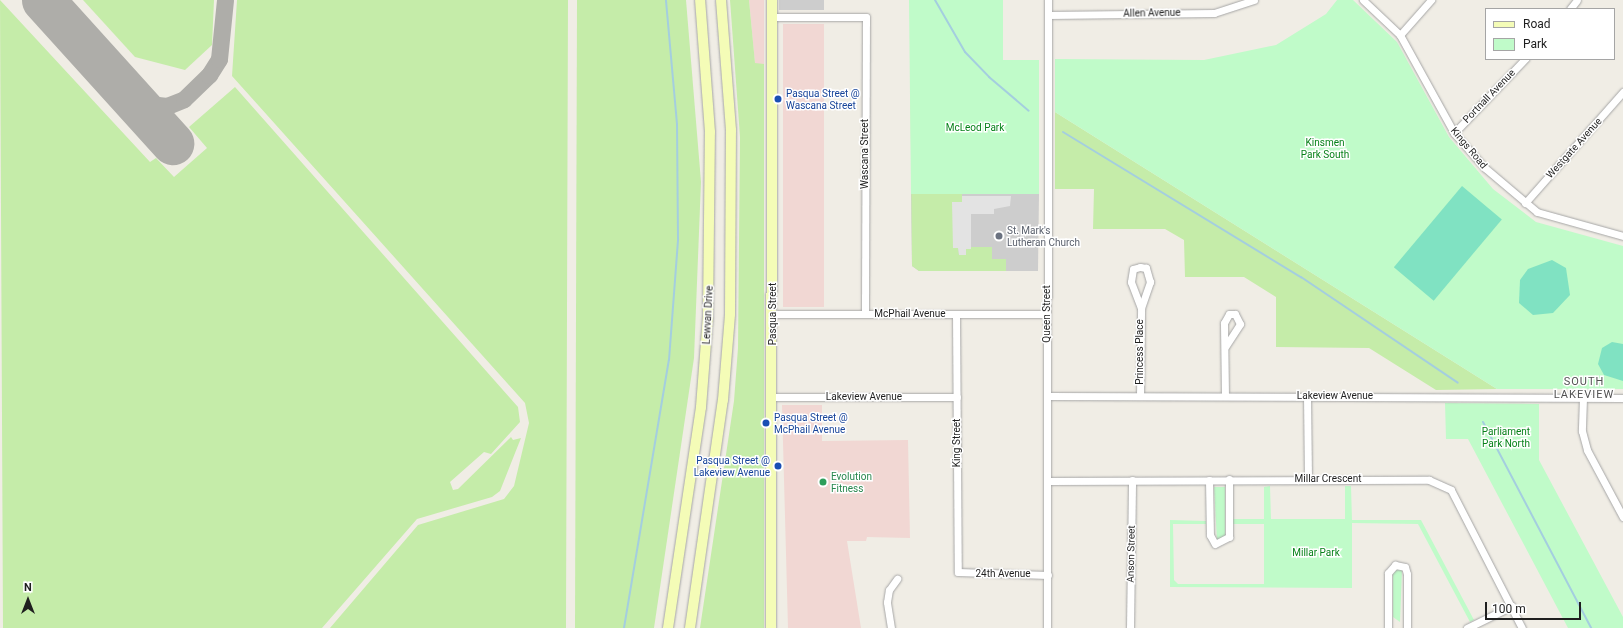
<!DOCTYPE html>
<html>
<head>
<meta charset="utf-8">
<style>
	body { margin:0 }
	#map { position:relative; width:1623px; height:628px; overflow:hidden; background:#f0ede5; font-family:Roboto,sans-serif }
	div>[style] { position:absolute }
	.commercial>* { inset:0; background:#f1d7d3; transform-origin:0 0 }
	.religious>* { inset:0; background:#cdcdcd; transform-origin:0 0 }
	.grass>* { inset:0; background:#c5eca9 }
	.park>* { inset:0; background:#c0fbc9 }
	.pitch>* { inset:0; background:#80e2c2; transform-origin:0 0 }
	.parking>* { inset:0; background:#e3e3e3 }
	.stream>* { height:2px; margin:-1px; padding:0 1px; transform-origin:1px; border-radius:1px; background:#a4cedf }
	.taxiway>* { height:17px; margin:-8.5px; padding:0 8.5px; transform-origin:8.5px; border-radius:8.5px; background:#aeada9 }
	.runway>* { height:43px; margin:-21.5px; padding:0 21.5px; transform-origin:21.5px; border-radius:21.5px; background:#aeada9 }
	.roads { filter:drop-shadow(0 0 1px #a6a6a6) drop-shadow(0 0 1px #a6a6a6) }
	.street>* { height:7px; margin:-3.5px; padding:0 3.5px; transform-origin:3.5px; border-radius:3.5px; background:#fff }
	.secondary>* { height:10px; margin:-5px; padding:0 5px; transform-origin:5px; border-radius:5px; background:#f4fcb7 }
	.dots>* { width:11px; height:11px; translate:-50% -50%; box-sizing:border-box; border:2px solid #fff; border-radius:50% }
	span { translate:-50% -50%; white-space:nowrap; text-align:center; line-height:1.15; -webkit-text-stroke:3px #fff; paint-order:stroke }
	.street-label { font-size:10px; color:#1f1f1f }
	.transit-label { font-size:10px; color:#164399 }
	.left { translate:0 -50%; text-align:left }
	.right { translate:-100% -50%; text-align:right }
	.park-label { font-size:10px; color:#08821a }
	.worship-label { font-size:10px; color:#5b616d }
	.leisure-label { font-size:10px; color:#27864d }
	.neighbourhood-label { font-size:11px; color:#525252; letter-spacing:1px }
	.legend { position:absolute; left:1485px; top:8px; width:130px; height:52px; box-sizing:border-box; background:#fff; border:1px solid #a5a5a5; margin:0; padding:5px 7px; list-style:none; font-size:12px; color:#1f1f1f }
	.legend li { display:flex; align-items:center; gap:8px; height:20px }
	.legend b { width:20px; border:1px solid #a5a5a5 }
	.north { position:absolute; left:8px; top:580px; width:40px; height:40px; -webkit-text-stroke:3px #fff; paint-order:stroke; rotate:0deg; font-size:11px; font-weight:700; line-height:16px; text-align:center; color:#1f1f1f }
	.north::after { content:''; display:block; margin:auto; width:14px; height:18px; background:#1f1f1f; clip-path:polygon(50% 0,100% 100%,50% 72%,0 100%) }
	.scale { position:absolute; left:1485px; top:602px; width:96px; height:18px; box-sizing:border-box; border:2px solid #1f1f1f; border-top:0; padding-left:5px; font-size:12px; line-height:14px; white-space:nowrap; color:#1f1f1f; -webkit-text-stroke:3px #fff; paint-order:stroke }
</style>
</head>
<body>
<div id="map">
	<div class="commercial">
		<div style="clip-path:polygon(749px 0,764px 0,764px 64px,755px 64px)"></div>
		<div style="left:783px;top:24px;width:41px;height:283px"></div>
		<div style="clip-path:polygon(782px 405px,822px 405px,822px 441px,908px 440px,910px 538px,867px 537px,866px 541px,847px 541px,861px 628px,788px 628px)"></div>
	</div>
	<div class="religious">
		<div style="left:779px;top:0;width:45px;height:10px"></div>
		<div style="clip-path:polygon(911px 194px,1039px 194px,1038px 271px,919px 271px,912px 266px)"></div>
	</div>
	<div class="grass">
		<div style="clip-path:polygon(0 0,150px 162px,156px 158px,174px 177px,207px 148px,189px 127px,235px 87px,518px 407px,520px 422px,491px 454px,484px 452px,450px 482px,453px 490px,458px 489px,511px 437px,513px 440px,521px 438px,500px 491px,492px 497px,417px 519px,322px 628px,3px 628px)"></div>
		<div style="clip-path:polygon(83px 0,214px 0,212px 45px,185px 70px,135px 57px)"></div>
		<div style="clip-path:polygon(237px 0,568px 0,566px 628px,330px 628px,418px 525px,504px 499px,514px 486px,529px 423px,525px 403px,232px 76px)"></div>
		<div style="clip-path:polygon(577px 0,686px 0,701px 182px,694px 358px,654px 628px,575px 628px)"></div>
		<div style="clip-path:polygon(730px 0,749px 0,755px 63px,764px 64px,764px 628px,700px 628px,734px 401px,738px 348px,740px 137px)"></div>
		<div style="clip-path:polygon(910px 41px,933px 41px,962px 194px,962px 202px,953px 202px,959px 255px,965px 255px,966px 249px,971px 247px,992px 247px,992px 259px,1006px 259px,1006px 271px,919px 271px,912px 266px)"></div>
		<div style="clip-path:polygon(1055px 112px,1497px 389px,1436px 390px,1369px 348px,1276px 347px,1276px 297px,1244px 277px,1185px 277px,1184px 240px,1165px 229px,1093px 229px,1094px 189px,1055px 189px)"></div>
	</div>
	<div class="park">
		<div style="clip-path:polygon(909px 0,1003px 0,1003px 60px,1039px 60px,1039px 194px,911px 194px)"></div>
		<div style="clip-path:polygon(1337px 0,1353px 0,1397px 42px,1449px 137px,1493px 189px,1536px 222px,1623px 246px,1623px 389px,1497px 389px,1055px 112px,1055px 59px,1204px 60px,1276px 45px,1326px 14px)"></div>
		<div style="clip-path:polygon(1445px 403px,1539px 404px,1539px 460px,1623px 617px,1623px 628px,1568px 628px,1468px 439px,1446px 439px)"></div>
		<div style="clip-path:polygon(1270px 486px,1271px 519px,1345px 519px,1345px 486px,1351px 486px,1352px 520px,1421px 520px,1474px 620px,1470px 622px,1418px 524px,1352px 523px,1352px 588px,1170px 587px,1170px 520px,1206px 521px,1206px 524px,1173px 524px,1174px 580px,1178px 584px,1264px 584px,1264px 524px,1233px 524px,1233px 519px,1264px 519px,1264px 487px)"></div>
		<div style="clip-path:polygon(1214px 487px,1225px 487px,1225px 537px,1217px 540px)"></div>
		<div style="clip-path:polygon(1393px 567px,1402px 570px,1400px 622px,1393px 617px)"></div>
	</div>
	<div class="pitch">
		<div style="left:1462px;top:186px;width:52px;height:106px;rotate:40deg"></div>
		<div style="clip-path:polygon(1552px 260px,1566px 268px,1570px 295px,1553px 313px,1533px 315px,1519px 303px,1520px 280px,1528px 269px)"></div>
		<div style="clip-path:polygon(1612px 342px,1623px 344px,1623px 381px,1604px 375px,1598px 364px,1602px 348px)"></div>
	</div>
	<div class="parking">
		<div style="clip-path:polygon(962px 196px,1011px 196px,1010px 206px,994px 209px,994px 214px,971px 214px,971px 249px,966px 249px,966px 255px,959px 255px,958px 248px,953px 248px,952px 202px,962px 202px)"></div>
	</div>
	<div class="stream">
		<div style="left:935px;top:0;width:60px;rotate:60deg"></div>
		<div style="left:965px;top:52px;width:35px;rotate:46deg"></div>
		<div style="left:989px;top:77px;width:52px;rotate:40.4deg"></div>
		<div style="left:1063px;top:132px;width:279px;rotate:31.4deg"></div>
		<div style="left:1301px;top:277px;width:189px;rotate:34deg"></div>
		<div style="left:1483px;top:422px;width:233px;rotate:62.3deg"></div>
		<div style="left:624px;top:628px;width:272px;rotate:-80.5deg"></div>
		<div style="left:669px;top:360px;width:121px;rotate:-85.7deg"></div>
		<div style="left:678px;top:239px;width:115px;rotate:-90.5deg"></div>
		<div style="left:677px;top:124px;width:124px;rotate:-95.1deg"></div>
	</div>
	<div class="taxiway">
		<div style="left:114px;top:78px;width:44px;rotate:36.6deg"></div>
		<div style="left:149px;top:104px;width:18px;rotate:6deg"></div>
		<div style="left:167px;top:106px;width:18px;rotate:-22deg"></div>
		<div style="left:184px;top:99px;width:35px;rotate:-44deg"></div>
		<div style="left:209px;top:75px;width:19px;rotate:-58deg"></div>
		<div style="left:219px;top:59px;width:59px;rotate:-84.2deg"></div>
	</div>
	<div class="runway">
		<div style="left:43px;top:0;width:193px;rotate:47.9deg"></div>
	</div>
	<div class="roads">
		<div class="street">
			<div style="left:1363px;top:0;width:51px;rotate:43.4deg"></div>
			<div style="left:1400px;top:35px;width:112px;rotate:61.1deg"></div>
			<div style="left:1454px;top:133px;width:47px;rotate:48.5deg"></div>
			<div style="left:1485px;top:168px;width:68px;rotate:40.2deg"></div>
			<div style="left:1537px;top:212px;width:89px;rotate:15.6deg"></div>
			<div style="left:1570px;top:9px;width:11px;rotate:-52deg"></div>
			<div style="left:1048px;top:15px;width:166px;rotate:-0.7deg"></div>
			<div style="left:1214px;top:13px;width:42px;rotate:-18deg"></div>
			<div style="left:771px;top:17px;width:95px"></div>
			<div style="left:866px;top:17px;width:296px;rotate:90.2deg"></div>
			<div style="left:1400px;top:35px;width:47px;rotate:-48.5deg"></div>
			<div style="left:1454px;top:133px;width:103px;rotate:-46.2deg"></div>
			<div style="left:1525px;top:203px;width:148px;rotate:-48.6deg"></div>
			<div style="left:773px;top:314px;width:274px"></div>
			<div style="left:956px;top:314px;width:258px;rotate:89.6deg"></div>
			<div style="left:958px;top:572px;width:90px;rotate:1.9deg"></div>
			<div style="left:1048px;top:396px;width:575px;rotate:0.2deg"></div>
			<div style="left:1140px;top:396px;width:88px;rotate:-89.3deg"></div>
			<div style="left:1141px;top:308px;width:28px;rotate:-71deg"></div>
			<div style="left:1150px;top:282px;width:15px;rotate:-106deg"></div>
			<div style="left:1146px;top:268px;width:6px;rotate:-171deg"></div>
			<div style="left:1140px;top:267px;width:7px;rotate:164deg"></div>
			<div style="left:1133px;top:269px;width:13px;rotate:99deg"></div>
			<div style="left:1131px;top:282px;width:28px;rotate:69deg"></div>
			<div style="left:1225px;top:396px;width:73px;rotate:-90.8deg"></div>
			<div style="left:1224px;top:323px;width:10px;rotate:-61deg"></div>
			<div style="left:1229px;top:314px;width:6px"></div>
			<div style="left:1235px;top:314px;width:11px;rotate:63deg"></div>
			<div style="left:1240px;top:324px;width:27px;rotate:123deg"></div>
			<div style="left:1307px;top:396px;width:83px;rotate:89.3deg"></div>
			<div style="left:772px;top:397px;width:185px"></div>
			<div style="left:1583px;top:398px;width:33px;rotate:92deg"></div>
			<div style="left:1582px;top:431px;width:20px;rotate:75deg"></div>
			<div style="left:1587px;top:450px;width:76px;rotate:61.8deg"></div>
			<div style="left:1209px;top:480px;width:55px;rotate:89deg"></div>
			<div style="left:1210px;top:535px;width:10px;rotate:61deg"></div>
			<div style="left:1215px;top:544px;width:16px;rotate:-27deg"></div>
			<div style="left:1229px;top:537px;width:58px;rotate:-90deg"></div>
			<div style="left:1048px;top:481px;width:381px;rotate:-0.2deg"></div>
			<div style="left:1429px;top:480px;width:24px;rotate:24deg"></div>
			<div style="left:1451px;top:490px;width:155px;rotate:62.8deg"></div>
			<div style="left:891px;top:628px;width:26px;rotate:-99deg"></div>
			<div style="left:887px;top:602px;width:12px;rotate:-81deg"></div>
			<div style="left:889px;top:590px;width:14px;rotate:-54deg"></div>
			<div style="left:1047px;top:628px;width:628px;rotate:-89.91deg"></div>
			<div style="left:1130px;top:628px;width:148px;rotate:-89.2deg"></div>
			<div style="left:1388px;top:628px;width:55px;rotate:-90deg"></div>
			<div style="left:1388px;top:573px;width:11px;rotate:-49deg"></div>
			<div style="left:1395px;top:565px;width:10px;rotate:11deg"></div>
			<div style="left:1405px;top:567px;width:7px;rotate:74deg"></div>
			<div style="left:1407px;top:574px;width:54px;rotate:90deg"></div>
			<div style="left:1467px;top:628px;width:50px;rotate:-26.1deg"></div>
		</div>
		<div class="secondary">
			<div style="left:668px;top:628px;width:223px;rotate:-81.5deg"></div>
			<div style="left:701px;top:407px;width:91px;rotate:-85.6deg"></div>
			<div style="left:708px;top:316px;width:184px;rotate:-89.4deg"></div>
			<div style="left:710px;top:132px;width:132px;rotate:-94.3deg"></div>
			<div style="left:690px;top:628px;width:230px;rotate:-81.8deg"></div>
			<div style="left:723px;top:400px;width:86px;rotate:-85.3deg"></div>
			<div style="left:730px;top:314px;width:184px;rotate:-89.7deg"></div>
			<div style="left:731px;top:130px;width:130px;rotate:-94.4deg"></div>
			<div style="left:771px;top:628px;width:628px;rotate:-89.91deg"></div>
		</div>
	</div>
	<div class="dots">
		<div style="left:778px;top:99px;background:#1a4fb4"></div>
		<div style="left:999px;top:236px;background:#6b7280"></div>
		<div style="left:766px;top:423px;background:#1a4fb4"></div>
		<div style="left:778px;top:466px;background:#1a4fb4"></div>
		<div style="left:823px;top:482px;background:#2e9e5b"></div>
	</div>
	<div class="street-label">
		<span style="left:1152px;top:13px;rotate:-1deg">Allen Avenue</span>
		<span style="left:1489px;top:96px;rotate:-46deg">Portnall Avenue</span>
		<span style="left:1469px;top:148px;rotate:50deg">Kings Road</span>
		<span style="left:1574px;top:148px;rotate:-48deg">Westgate Avenue</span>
		<span style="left:865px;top:154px;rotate:-90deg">Wascana Street</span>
		<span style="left:773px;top:314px;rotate:-90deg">Pasqua Street</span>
		<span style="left:910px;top:314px">McPhail Avenue</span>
		<span style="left:1047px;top:314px;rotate:-90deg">Queen Street</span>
		<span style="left:708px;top:315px;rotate:-87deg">Lewvan Drive</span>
		<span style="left:1140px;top:352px;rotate:-90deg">Princess Place</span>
		<span style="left:1335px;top:396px">Lakeview Avenue</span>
		<span style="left:864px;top:397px">Lakeview Avenue</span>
		<span style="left:957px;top:443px;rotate:-90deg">King Street</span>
		<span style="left:1328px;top:479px">Millar Crescent</span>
		<span style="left:1131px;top:554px;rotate:-89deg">Anson Street</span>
		<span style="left:1003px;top:574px">24th Avenue</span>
	</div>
	<div class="transit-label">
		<span class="left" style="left:786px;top:99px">Pasqua Street @<br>Wascana Street</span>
		<span class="left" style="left:774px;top:423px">Pasqua Street @<br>McPhail Avenue</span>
		<span class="right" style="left:770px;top:466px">Pasqua Street @<br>Lakeview Avenue</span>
	</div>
	<div class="park-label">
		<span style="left:975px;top:128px">McLeod Park</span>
		<span style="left:1325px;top:148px">Kinsmen<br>Park South</span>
		<span style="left:1506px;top:437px">Parliament<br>Park North</span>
		<span style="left:1316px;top:553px">Millar Park</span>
	</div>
	<div class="worship-label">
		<span class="left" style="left:1007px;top:236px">St. Mark's<br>Lutheran Church</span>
	</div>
	<div class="leisure-label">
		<span class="left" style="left:831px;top:482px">Evolution<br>Fitness</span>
	</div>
	<div class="neighbourhood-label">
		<span style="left:1584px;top:389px">SOUTH<br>LAKEVIEW</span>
	</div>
	<ul class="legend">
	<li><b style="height:5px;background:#f4fcb7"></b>Road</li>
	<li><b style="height:11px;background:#c0fbc9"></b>Park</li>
	</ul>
	<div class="north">N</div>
	<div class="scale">100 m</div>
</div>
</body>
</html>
